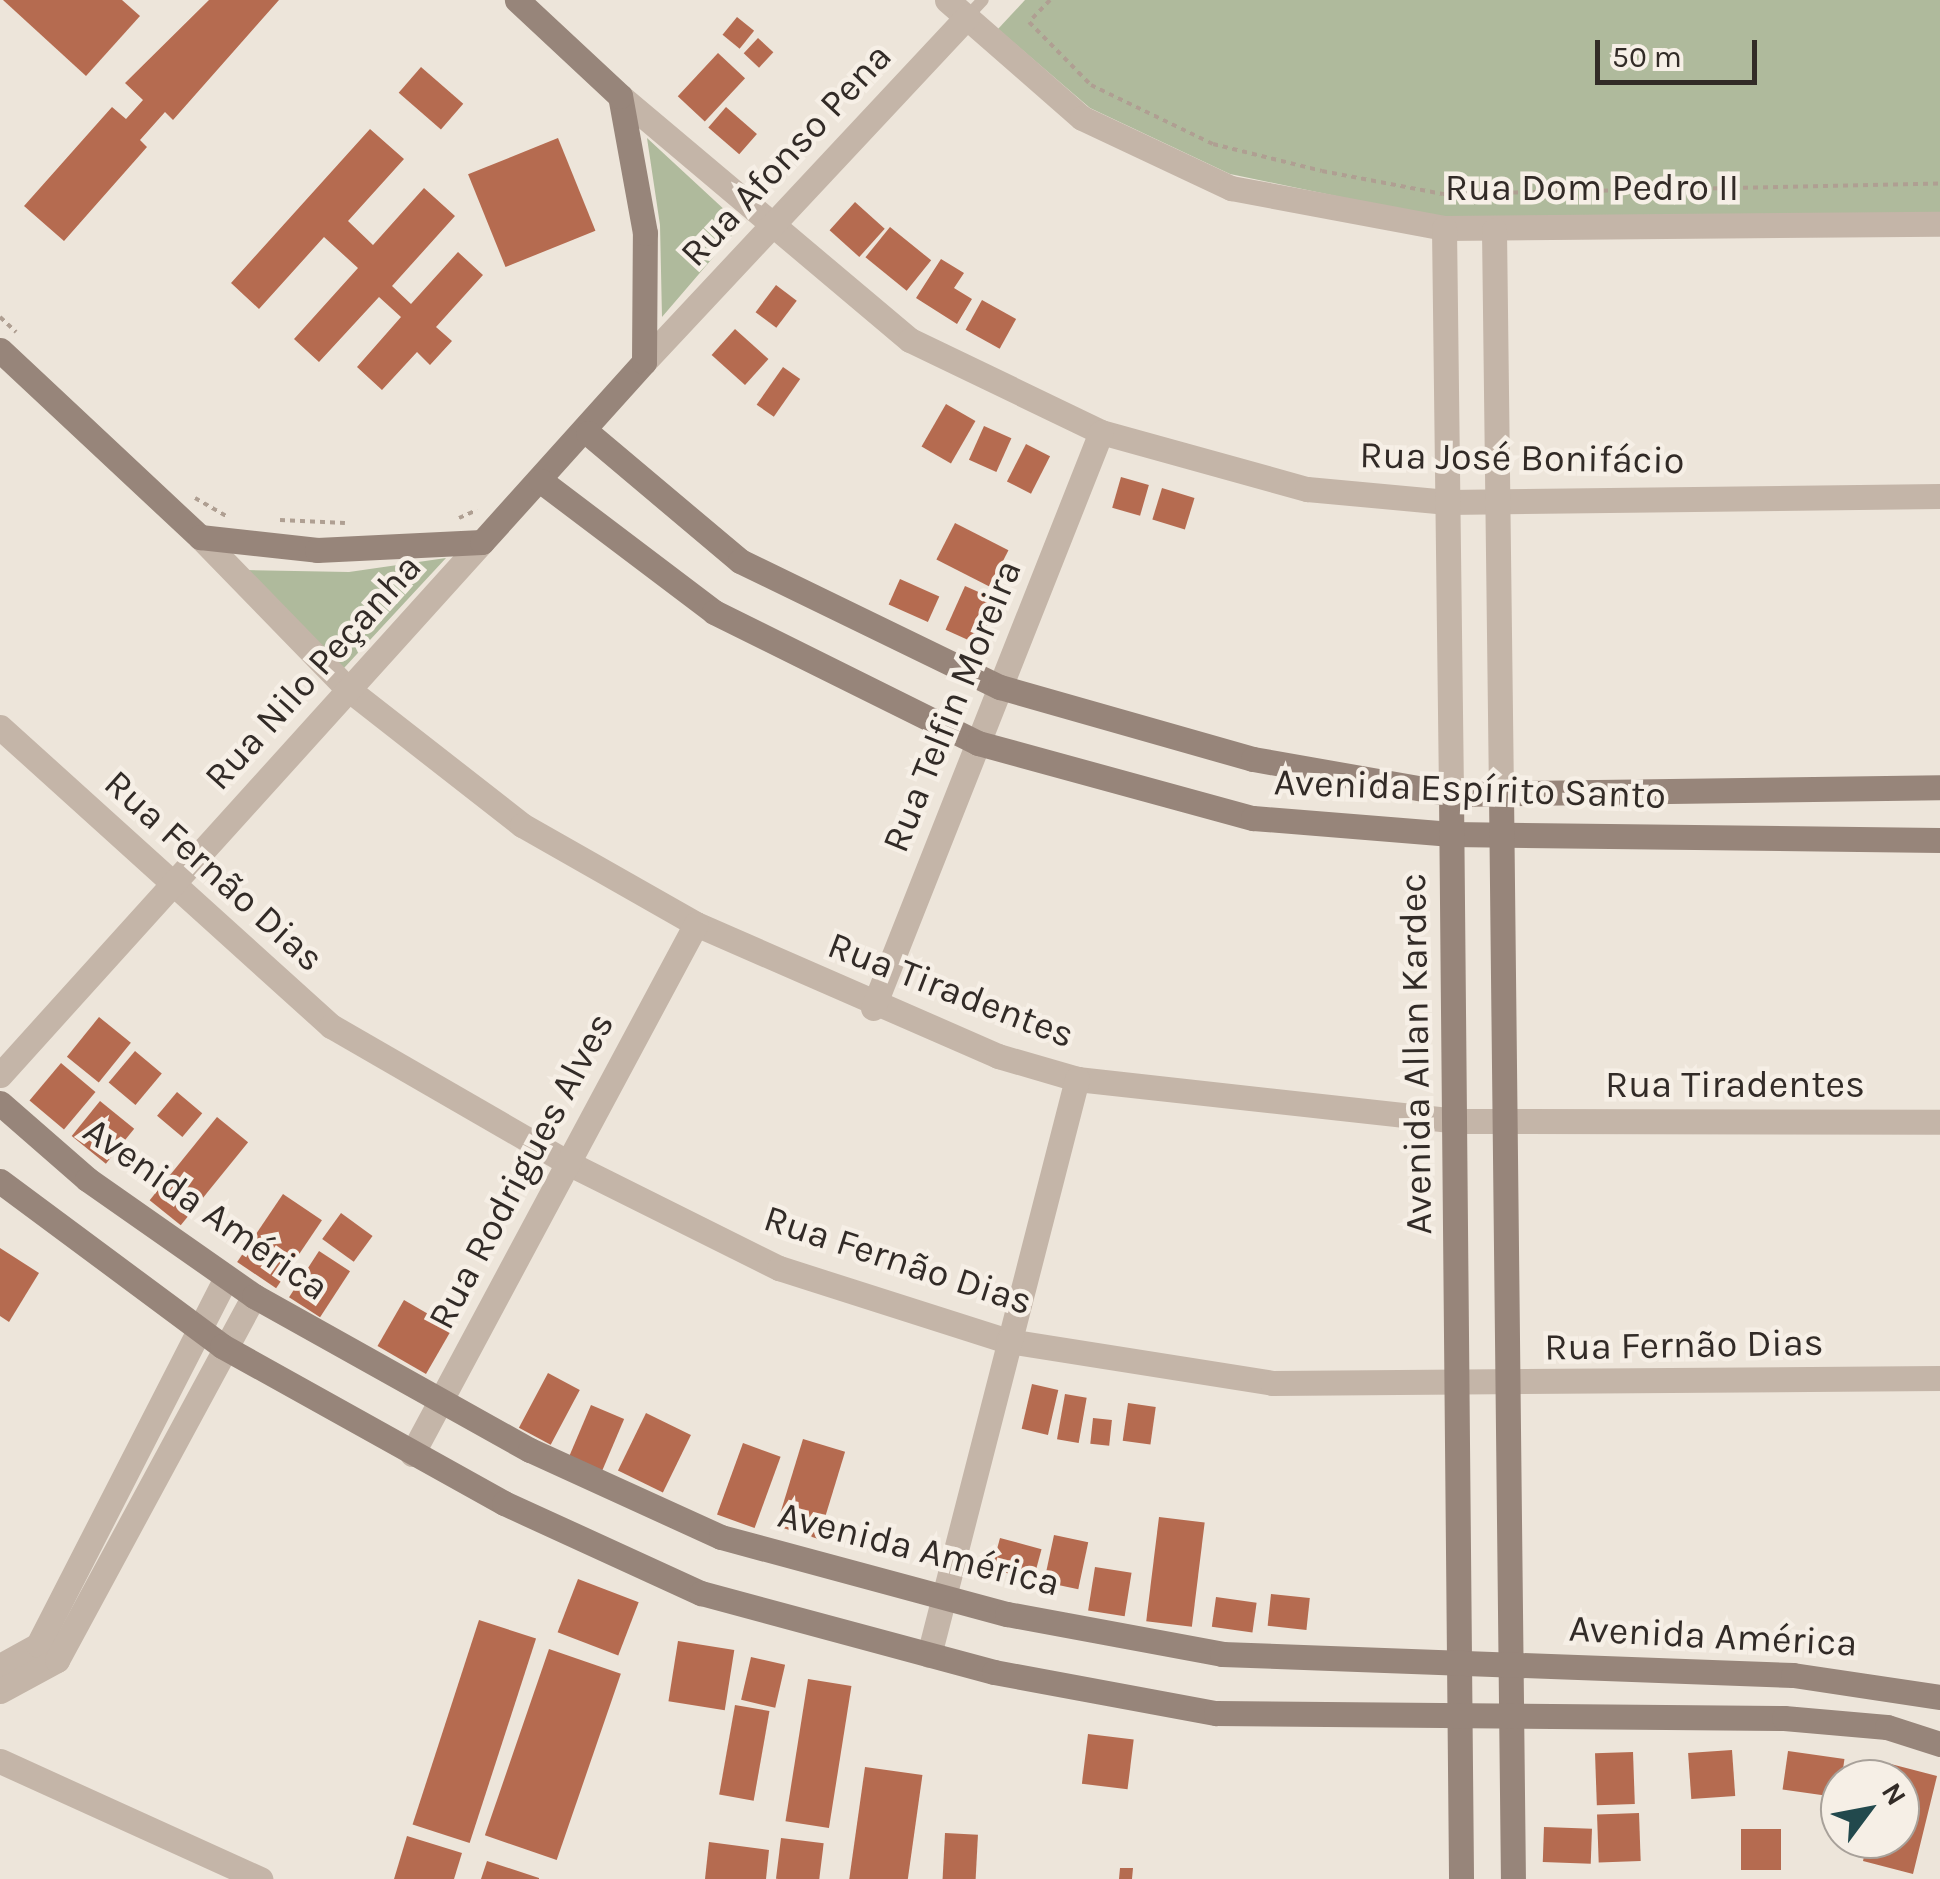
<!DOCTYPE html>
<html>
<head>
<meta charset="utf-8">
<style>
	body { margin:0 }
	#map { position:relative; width:1940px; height:1879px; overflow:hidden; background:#ede5da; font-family:Karla,sans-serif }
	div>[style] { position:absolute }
	.green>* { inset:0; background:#afba9c }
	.building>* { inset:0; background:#b56b50; transform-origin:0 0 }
	.path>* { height:4px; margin-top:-2px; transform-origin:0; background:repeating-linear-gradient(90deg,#af9f92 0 5px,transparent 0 10px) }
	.lane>* { height:12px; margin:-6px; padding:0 6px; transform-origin:6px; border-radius:6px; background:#c4b5a8 }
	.street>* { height:25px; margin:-12.5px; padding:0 12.5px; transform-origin:12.5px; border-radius:12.5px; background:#c4b5a8 }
	.secondary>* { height:25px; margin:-12.5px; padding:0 12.5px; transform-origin:12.5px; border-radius:12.5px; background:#97857a }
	span { translate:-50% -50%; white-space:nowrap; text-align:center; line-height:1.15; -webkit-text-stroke:9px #f6efe6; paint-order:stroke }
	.street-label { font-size:38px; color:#322b27 }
	.north { position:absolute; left:1820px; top:1759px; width:100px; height:100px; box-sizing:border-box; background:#f6efe6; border:2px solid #a8a19a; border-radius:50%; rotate:58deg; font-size:28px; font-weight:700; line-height:40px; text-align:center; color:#322b27 }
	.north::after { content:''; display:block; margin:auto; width:35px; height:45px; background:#22494d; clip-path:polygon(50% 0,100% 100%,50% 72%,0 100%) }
	.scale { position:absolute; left:1595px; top:40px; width:162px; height:45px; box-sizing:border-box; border:5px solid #322b27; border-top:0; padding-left:12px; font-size:30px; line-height:35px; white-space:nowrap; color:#322b27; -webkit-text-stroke:8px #f6efe6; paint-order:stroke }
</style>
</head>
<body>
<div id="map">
	<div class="green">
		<div style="clip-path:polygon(1025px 0,1940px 0,1940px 217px,1451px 220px,1230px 174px,1090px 108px,998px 29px)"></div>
		<div style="clip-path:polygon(647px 138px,741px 225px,662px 317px,660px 225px)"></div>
		<div style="clip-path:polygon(446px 558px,344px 668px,245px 570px,349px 572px)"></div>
	</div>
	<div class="building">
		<div style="clip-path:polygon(3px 0,122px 0,140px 16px,86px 76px)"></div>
		<div style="clip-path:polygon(209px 0,279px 0,173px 120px,165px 112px,140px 140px,147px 147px,64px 241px,24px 206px,112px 107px,126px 119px,143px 100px,125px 83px)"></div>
		<div style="left:737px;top:17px;width:22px;height:23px;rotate:39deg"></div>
		<div style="left:758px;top:38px;width:21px;height:21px;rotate:43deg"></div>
		<div style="left:718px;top:53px;width:37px;height:59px;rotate:43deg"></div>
		<div style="left:421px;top:67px;width:56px;height:34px;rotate:41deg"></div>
		<div style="left:726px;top:107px;width:41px;height:27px;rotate:41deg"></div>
		<div style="clip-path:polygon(370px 129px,404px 159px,348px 221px,373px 245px,424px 188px,455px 216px,392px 286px,411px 304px,458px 252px,483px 275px,436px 327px,452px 341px,430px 365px,417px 352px,382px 390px,357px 367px,401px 317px,379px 297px,319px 362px,294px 339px,358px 268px,324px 237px,259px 309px,231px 283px)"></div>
		<div style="left:558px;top:138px;width:100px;height:97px;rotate:68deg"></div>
		<div style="left:855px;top:202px;width:40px;height:38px;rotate:42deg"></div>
		<div style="left:890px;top:227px;width:53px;height:39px;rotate:39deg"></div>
		<div style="clip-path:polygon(941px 259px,964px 273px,954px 288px,972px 299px,957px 324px,916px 298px)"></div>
		<div style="left:776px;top:285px;width:26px;height:34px;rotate:37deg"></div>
		<div style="left:982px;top:300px;width:39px;height:34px;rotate:29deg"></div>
		<div style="left:735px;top:329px;width:45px;height:35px;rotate:42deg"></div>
		<div style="left:783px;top:367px;width:21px;height:46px;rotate:35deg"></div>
		<div style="left:946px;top:404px;width:34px;height:49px;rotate:30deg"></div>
		<div style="left:984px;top:426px;width:30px;height:37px;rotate:24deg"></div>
		<div style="left:1026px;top:444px;width:27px;height:42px;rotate:27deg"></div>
		<div style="left:1121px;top:477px;width:29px;height:32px;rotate:16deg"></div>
		<div style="left:1162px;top:488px;width:34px;height:33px;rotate:17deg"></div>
		<div style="left:955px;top:523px;width:60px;height:41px;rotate:27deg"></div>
		<div style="left:900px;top:579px;width:43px;height:28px;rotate:24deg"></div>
		<div style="left:965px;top:586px;width:37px;height:48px;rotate:24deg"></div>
		<div style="left:99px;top:1017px;width:41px;height:51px;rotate:39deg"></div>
		<div style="left:135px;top:1051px;width:35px;height:41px;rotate:40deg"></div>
		<div style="left:61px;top:1063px;width:45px;height:49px;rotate:40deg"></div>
		<div style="left:177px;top:1092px;width:33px;height:31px;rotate:40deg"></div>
		<div style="left:100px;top:1101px;width:44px;height:45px;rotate:39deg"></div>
		<div style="left:217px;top:1117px;width:40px;height:107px;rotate:39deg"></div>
		<div style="left:283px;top:1194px;width:47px;height:82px;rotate:34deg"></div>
		<div style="left:341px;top:1213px;width:39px;height:32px;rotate:36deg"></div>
		<div style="clip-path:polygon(0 1248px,39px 1273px,9px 1322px,0 1316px)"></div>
		<div style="left:319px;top:1251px;width:37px;height:55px;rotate:33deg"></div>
		<div style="left:404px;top:1300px;width:56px;height:53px;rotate:30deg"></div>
		<div style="left:548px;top:1373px;width:36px;height:62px;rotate:28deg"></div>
		<div style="left:1032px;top:1384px;width:27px;height:46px;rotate:13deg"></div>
		<div style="left:1065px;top:1394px;width:22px;height:46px;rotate:10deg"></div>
		<div style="left:1128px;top:1403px;width:28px;height:38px;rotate:8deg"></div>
		<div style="left:591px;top:1405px;width:36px;height:56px;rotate:23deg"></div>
		<div style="left:646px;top:1413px;width:50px;height:64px;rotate:26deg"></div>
		<div style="left:1093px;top:1418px;width:19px;height:26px;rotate:6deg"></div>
		<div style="left:803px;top:1439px;width:44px;height:91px;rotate:17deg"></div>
		<div style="left:743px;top:1443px;width:40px;height:76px;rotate:20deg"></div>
		<div style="left:1159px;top:1517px;width:46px;height:105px;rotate:7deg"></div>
		<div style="left:1054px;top:1535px;width:35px;height:48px;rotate:12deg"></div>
		<div style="left:1000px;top:1538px;width:43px;height:32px;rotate:15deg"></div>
		<div style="left:1095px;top:1567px;width:37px;height:44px;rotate:9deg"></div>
		<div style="left:578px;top:1579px;width:65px;height:57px;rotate:21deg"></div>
		<div style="left:1271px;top:1594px;width:39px;height:32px;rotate:6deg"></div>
		<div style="left:1216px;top:1597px;width:41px;height:30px;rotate:8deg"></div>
		<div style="left:479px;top:1620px;width:60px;height:215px;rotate:18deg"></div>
		<div style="left:678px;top:1641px;width:57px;height:61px;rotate:9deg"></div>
		<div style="left:549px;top:1649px;width:76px;height:197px;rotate:19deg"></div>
		<div style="left:751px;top:1657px;width:35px;height:44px;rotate:13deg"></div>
		<div style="left:808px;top:1679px;width:44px;height:144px;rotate:9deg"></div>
		<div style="left:735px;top:1705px;width:35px;height:91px;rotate:10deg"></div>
		<div style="left:1088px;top:1734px;width:46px;height:50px;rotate:7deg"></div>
		<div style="left:1732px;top:1750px;width:46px;height:44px;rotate:86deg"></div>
		<div style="left:1788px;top:1751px;width:57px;height:39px;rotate:8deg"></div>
		<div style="left:1633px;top:1752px;width:52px;height:38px;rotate:88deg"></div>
		<div style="clip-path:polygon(1887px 1763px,1937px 1776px,1913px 1874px,1863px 1861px,1868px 1839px,1900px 1839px,1900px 1779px,1883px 1779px)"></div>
		<div style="left:865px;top:1767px;width:58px;height:113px;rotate:8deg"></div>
		<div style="left:1639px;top:1813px;width:48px;height:42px;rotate:88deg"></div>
		<div style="left:1544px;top:1827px;width:48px;height:35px;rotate:2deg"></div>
		<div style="left:1741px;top:1829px;width:40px;height:41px"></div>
		<div style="left:945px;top:1833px;width:33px;height:46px;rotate:3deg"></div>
		<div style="clip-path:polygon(407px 1836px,462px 1853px,454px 1879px,394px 1879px)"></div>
		<div style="left:781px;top:1838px;width:43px;height:41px;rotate:7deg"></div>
		<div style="clip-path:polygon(709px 1842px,769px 1850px,766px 1879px,705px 1879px)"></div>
		<div style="clip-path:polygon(487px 1861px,539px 1878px,539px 1879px,481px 1879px)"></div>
		<div style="clip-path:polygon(1120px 1868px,1133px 1868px,1132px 1879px,1119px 1879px)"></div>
	</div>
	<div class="path">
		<div style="left:1050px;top:0;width:30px;rotate:134deg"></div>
		<div style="left:1029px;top:22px;width:88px;rotate:45.5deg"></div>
		<div style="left:1091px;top:85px;width:136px;rotate:25.8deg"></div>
		<div style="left:1213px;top:144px;width:112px;rotate:13.9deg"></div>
		<div style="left:1322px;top:171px;width:123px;rotate:10.8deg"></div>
		<div style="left:1443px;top:194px;width:497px;rotate:-1.2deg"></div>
		<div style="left:0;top:317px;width:22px;rotate:43deg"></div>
		<div style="left:195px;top:498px;width:36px;rotate:30deg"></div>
		<div style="left:459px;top:518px;width:20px;rotate:-24deg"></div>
		<div style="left:280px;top:520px;width:65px;rotate:2.6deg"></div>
	</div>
	<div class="lane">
		<div style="left:967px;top:17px;width:23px;rotate:-47deg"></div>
	</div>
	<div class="street">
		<div style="left:947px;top:0;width:179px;rotate:41.2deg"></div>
		<div style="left:1082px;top:118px;width:165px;rotate:25.2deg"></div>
		<div style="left:1231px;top:188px;width:217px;rotate:10.6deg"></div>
		<div style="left:1444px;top:228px;width:496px;rotate:-0.5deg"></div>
		<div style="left:620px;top:96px;width:379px;rotate:40.1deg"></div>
		<div style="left:910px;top:340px;width:212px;rotate:25.7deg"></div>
		<div style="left:1101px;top:432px;width:214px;rotate:15.5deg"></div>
		<div style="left:1307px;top:489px;width:141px;rotate:5.3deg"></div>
		<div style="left:1447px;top:502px;width:493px;rotate:-0.7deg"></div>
		<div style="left:1444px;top:228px;width:566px;rotate:89.29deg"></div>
		<div style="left:1494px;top:230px;width:563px;rotate:89.29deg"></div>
		<div style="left:644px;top:362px;width:473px;rotate:-46.9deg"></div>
		<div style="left:200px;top:537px;width:212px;rotate:45.8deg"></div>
		<div style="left:348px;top:689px;width:221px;rotate:38deg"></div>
		<div style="left:522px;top:825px;width:200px;rotate:29.6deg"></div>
		<div style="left:696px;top:924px;width:330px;rotate:23.6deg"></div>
		<div style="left:998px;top:1056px;width:82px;rotate:16.2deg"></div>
		<div style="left:1077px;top:1079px;width:380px;rotate:6.3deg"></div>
		<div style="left:1455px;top:1121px;width:485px;rotate:0.1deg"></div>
		<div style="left:0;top:727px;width:446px;rotate:42.1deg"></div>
		<div style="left:331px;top:1026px;width:274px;rotate:30deg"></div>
		<div style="left:568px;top:1163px;width:236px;rotate:26.5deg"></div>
		<div style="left:779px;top:1268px;width:240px;rotate:17.7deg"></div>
		<div style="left:1008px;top:1341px;width:267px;rotate:9deg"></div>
		<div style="left:1272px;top:1383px;width:668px;rotate:-0.43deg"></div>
		<div style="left:873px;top:1008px;width:619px;rotate:-68.4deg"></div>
		<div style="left:0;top:1075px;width:719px;rotate:-47.88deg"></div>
		<div style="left:412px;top:1454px;width:601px;rotate:-61.82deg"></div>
		<div style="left:929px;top:1655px;width:595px;rotate:-75.59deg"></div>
		<div style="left:0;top:1666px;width:43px;rotate:-28.9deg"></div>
		<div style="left:38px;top:1645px;width:413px;rotate:-62.9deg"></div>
		<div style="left:0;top:1691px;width:65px;rotate:-28.5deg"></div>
		<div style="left:57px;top:1660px;width:414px;rotate:-61.6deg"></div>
		<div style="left:0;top:1761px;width:286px;rotate:24.4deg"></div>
	</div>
	<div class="secondary">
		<div style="left:0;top:350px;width:274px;rotate:43.1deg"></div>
		<div style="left:200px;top:537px;width:118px;rotate:6.3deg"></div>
		<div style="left:317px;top:550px;width:165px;rotate:-2.8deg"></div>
		<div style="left:482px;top:542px;width:242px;rotate:-48deg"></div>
		<div style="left:644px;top:362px;width:129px;rotate:-89.6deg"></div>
		<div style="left:645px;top:233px;width:139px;rotate:-100.3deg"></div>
		<div style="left:620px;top:96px;width:141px;rotate:-137deg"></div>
		<div style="left:588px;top:433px;width:199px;rotate:40.1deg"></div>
		<div style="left:740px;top:561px;width:289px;rotate:25.9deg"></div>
		<div style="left:1000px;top:687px;width:263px;rotate:15.9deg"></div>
		<div style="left:1253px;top:759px;width:201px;rotate:10deg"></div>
		<div style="left:1451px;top:794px;width:489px;rotate:-0.8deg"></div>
		<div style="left:541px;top:481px;width:217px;rotate:37.1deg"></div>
		<div style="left:714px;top:612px;width:295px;rotate:26.4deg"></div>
		<div style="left:978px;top:743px;width:285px;rotate:15.3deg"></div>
		<div style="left:1253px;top:818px;width:199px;rotate:4.6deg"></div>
		<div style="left:1451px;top:834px;width:489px;rotate:0.7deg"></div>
		<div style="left:1501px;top:793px;width:1086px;rotate:89.37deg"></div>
		<div style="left:1451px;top:794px;width:1085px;rotate:89.47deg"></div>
		<div style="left:0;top:1103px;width:116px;rotate:41.1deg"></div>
		<div style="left:87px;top:1179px;width:204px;rotate:35deg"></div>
		<div style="left:254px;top:1296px;width:316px;rotate:29.2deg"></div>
		<div style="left:530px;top:1450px;width:210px;rotate:24.5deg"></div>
		<div style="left:721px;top:1537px;width:296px;rotate:15.1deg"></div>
		<div style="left:1007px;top:1614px;width:219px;rotate:10.5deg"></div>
		<div style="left:1222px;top:1654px;width:571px;rotate:2.11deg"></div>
		<div style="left:1793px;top:1675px;width:149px;rotate:8.5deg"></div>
		<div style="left:0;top:1181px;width:277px;rotate:36.6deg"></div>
		<div style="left:222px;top:1346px;width:323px;rotate:29.1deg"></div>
		<div style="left:504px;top:1503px;width:217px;rotate:24.6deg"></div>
		<div style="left:701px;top:1593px;width:303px;rotate:15.1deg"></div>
		<div style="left:994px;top:1672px;width:226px;rotate:10.5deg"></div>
		<div style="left:1216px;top:1713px;width:568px;rotate:0.5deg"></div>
		<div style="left:1784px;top:1718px;width:103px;rotate:5deg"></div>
		<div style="left:1887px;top:1727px;width:56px;rotate:17.8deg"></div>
	</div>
	<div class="street-label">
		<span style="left:786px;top:155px;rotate:-47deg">Rua Afonso Pena</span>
		<span style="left:1592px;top:188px">Rua Dom Pedro II</span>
		<span style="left:1522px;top:458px;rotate:1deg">Rua José Bonifácio</span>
		<span style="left:313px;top:672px;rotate:-48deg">Rua Nilo Peçanha</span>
		<span style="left:952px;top:706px;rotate:-68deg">Rua Telfin Moreira</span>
		<span style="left:1470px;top:789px;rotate:2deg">Avenida Espírito Santo</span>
		<span style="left:214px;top:871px;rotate:42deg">Rua Fernão Dias</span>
		<span style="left:951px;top:990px;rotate:21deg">Rua Tiradentes</span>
		<span style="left:1416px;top:1054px;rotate:-91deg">Avenida Allan Kardec</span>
		<span style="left:1735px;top:1085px">Rua Tiradentes</span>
		<span style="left:521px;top:1171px;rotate:-62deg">Rua Rodrigues Alves</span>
		<span style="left:206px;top:1209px;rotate:35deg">Avenida América</span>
		<span style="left:898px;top:1260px;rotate:18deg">Rua Fernão Dias</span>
		<span style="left:1684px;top:1345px;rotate:-1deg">Rua Fernão Dias</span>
		<span style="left:919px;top:1549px;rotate:14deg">Avenida América</span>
		<span style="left:1713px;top:1636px;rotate:3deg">Avenida América</span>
	</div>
	<div class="north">N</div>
	<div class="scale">50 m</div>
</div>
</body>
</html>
